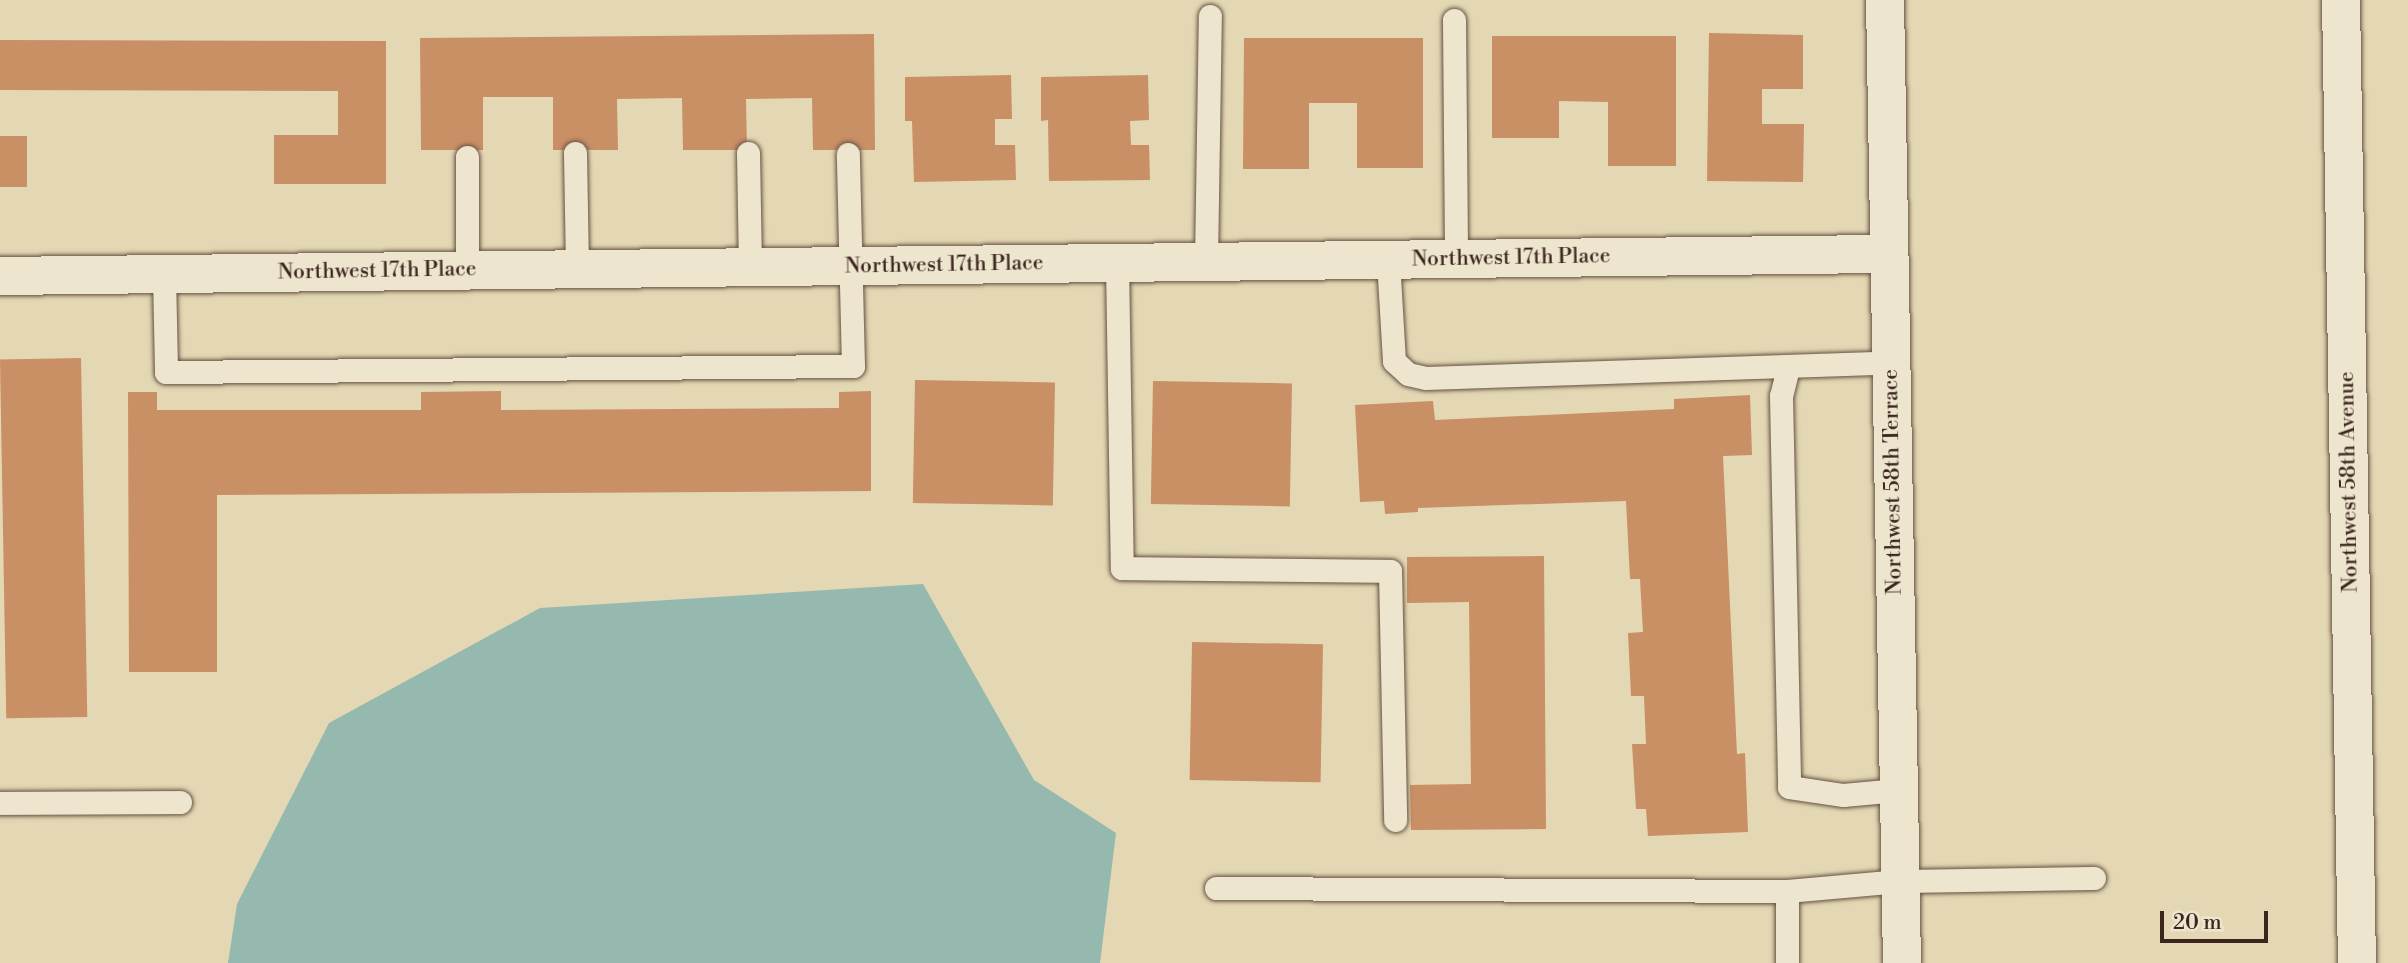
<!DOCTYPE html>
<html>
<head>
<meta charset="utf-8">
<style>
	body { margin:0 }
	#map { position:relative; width:2408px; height:963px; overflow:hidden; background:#e4d7b3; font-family:"Libre Bodoni",serif }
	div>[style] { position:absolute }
	.water>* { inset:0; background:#95b9af }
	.building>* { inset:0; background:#c98f65; transform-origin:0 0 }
	.roads { filter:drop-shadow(0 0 2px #655243) drop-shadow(0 0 2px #655243) }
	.service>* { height:23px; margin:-11.5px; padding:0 11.5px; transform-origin:11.5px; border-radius:11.5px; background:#ede5ce }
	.minor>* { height:38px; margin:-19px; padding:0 19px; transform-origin:19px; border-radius:19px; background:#ede5ce }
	span { translate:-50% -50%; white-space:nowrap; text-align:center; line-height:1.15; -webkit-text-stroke:7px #ede5ce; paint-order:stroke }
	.street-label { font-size:21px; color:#3b261e }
	.scale { position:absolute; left:2160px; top:911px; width:108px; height:32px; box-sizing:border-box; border:4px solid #3b261e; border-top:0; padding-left:9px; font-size:21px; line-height:24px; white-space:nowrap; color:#3b261e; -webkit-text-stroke:5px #ede5ce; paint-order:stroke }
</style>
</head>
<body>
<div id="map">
	<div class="water">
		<div style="clip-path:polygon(923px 584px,1034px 780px,1116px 833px,1100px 963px,228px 963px,237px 904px,329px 723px,540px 608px)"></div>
	</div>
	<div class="building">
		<div style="clip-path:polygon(1709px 33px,1803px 35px,1803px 89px,1762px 89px,1762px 124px,1804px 124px,1803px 182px,1707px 181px)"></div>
		<div style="clip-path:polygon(874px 34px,875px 150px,813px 150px,812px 98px,746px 99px,747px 150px,683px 150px,682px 98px,617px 99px,618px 150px,553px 150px,553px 97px,483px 97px,483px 150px,421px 150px,420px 38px)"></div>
		<div style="clip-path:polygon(1492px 36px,1676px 36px,1676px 166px,1608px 166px,1608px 102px,1559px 101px,1559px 138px,1492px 138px)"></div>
		<div style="clip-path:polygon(1244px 38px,1423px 38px,1423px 168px,1357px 168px,1357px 103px,1309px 103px,1309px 169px,1243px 169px)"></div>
		<div style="clip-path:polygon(0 40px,386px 41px,386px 184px,274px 184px,274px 135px,338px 135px,338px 91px,0 90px)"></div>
		<div style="clip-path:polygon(1011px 75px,1012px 119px,995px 119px,995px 145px,1015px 145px,1016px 180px,914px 182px,912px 121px,905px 121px,905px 77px)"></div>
		<div style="clip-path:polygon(1148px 75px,1149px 120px,1130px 121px,1131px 145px,1149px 145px,1150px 180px,1049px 181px,1048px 120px,1041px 121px,1041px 77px)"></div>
		<div style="left:0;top:136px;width:27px;height:51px"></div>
		<div style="left:81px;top:358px;width:359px;height:81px;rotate:89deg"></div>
		<div style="left:915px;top:380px;width:140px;height:123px;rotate:1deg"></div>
		<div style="left:1153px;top:381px;width:139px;height:123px;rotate:1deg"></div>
		<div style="clip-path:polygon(501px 391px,501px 410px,839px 408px,839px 392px,871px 391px,871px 491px,217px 495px,217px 672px,129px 672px,128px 392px,157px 392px,157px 410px,421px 410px,421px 392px)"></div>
		<div style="clip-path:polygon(1750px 395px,1752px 455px,1723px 456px,1737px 754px,1745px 753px,1748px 832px,1648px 836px,1646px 809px,1636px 809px,1632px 744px,1646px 744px,1644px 696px,1631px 696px,1628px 633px,1643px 632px,1640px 579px,1630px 579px,1626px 501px,1418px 508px,1418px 512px,1385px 514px,1384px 501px,1360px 502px,1355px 405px,1433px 401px,1435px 420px,1674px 409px,1674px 399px)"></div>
		<div style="clip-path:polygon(1544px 556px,1546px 829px,1411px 830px,1410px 785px,1471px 784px,1469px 602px,1407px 603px,1407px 557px)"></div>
		<div style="left:1192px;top:642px;width:131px;height:138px;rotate:1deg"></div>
	</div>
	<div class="roads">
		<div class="service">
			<div style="left:1454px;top:20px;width:239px;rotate:89.5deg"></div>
			<div style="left:575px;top:153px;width:116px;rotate:89deg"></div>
			<div style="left:748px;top:153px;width:114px;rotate:89deg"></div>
			<div style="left:467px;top:157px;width:113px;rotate:90deg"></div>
			<div style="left:1388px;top:260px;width:101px;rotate:86.6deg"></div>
			<div style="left:1394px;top:361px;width:19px;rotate:43deg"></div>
			<div style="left:1408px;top:374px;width:18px;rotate:13deg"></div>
			<div style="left:1426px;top:378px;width:464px;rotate:-1.9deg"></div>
			<div style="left:1206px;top:262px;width:246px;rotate:-89.1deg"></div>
			<div style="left:1117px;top:263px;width:305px;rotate:89.1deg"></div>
			<div style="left:1122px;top:568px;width:268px;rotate:0.6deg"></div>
			<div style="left:1390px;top:571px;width:249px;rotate:88.8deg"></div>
			<div style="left:164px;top:274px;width:98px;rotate:88.8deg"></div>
			<div style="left:166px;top:372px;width:687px;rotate:-0.5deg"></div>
			<div style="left:853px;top:366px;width:212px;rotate:-91.4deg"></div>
			<div style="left:1788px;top:368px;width:29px;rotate:104deg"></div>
			<div style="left:1781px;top:396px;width:391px;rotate:88.8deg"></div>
			<div style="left:1789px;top:787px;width:55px;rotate:8.4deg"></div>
			<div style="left:1843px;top:795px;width:55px;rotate:-5.2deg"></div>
			<div style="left:0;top:803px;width:180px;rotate:-0.3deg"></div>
			<div style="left:1216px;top:888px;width:571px;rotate:0.3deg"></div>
			<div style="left:1787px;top:891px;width:72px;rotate:90deg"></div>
			<div style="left:1787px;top:891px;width:113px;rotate:-5.1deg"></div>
			<div style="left:1900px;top:881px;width:194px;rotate:-0.9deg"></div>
		</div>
		<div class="minor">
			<div style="left:1885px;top:0;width:963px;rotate:88.99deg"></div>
			<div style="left:2341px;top:0;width:963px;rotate:89.05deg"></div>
			<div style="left:0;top:276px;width:1888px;rotate:-0.67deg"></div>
		</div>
	</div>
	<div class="street-label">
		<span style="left:1511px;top:258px;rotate:-1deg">Northwest 17th Place</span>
		<span style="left:944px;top:265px;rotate:-1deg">Northwest 17th Place</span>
		<span style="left:377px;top:271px;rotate:-1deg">Northwest 17th Place</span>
		<span style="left:1893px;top:482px;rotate:-91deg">Northwest 58th Terrace</span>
		<span style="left:2349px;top:482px;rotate:-91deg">Northwest 58th Avenue</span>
	</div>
	<div class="scale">20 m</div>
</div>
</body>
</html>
